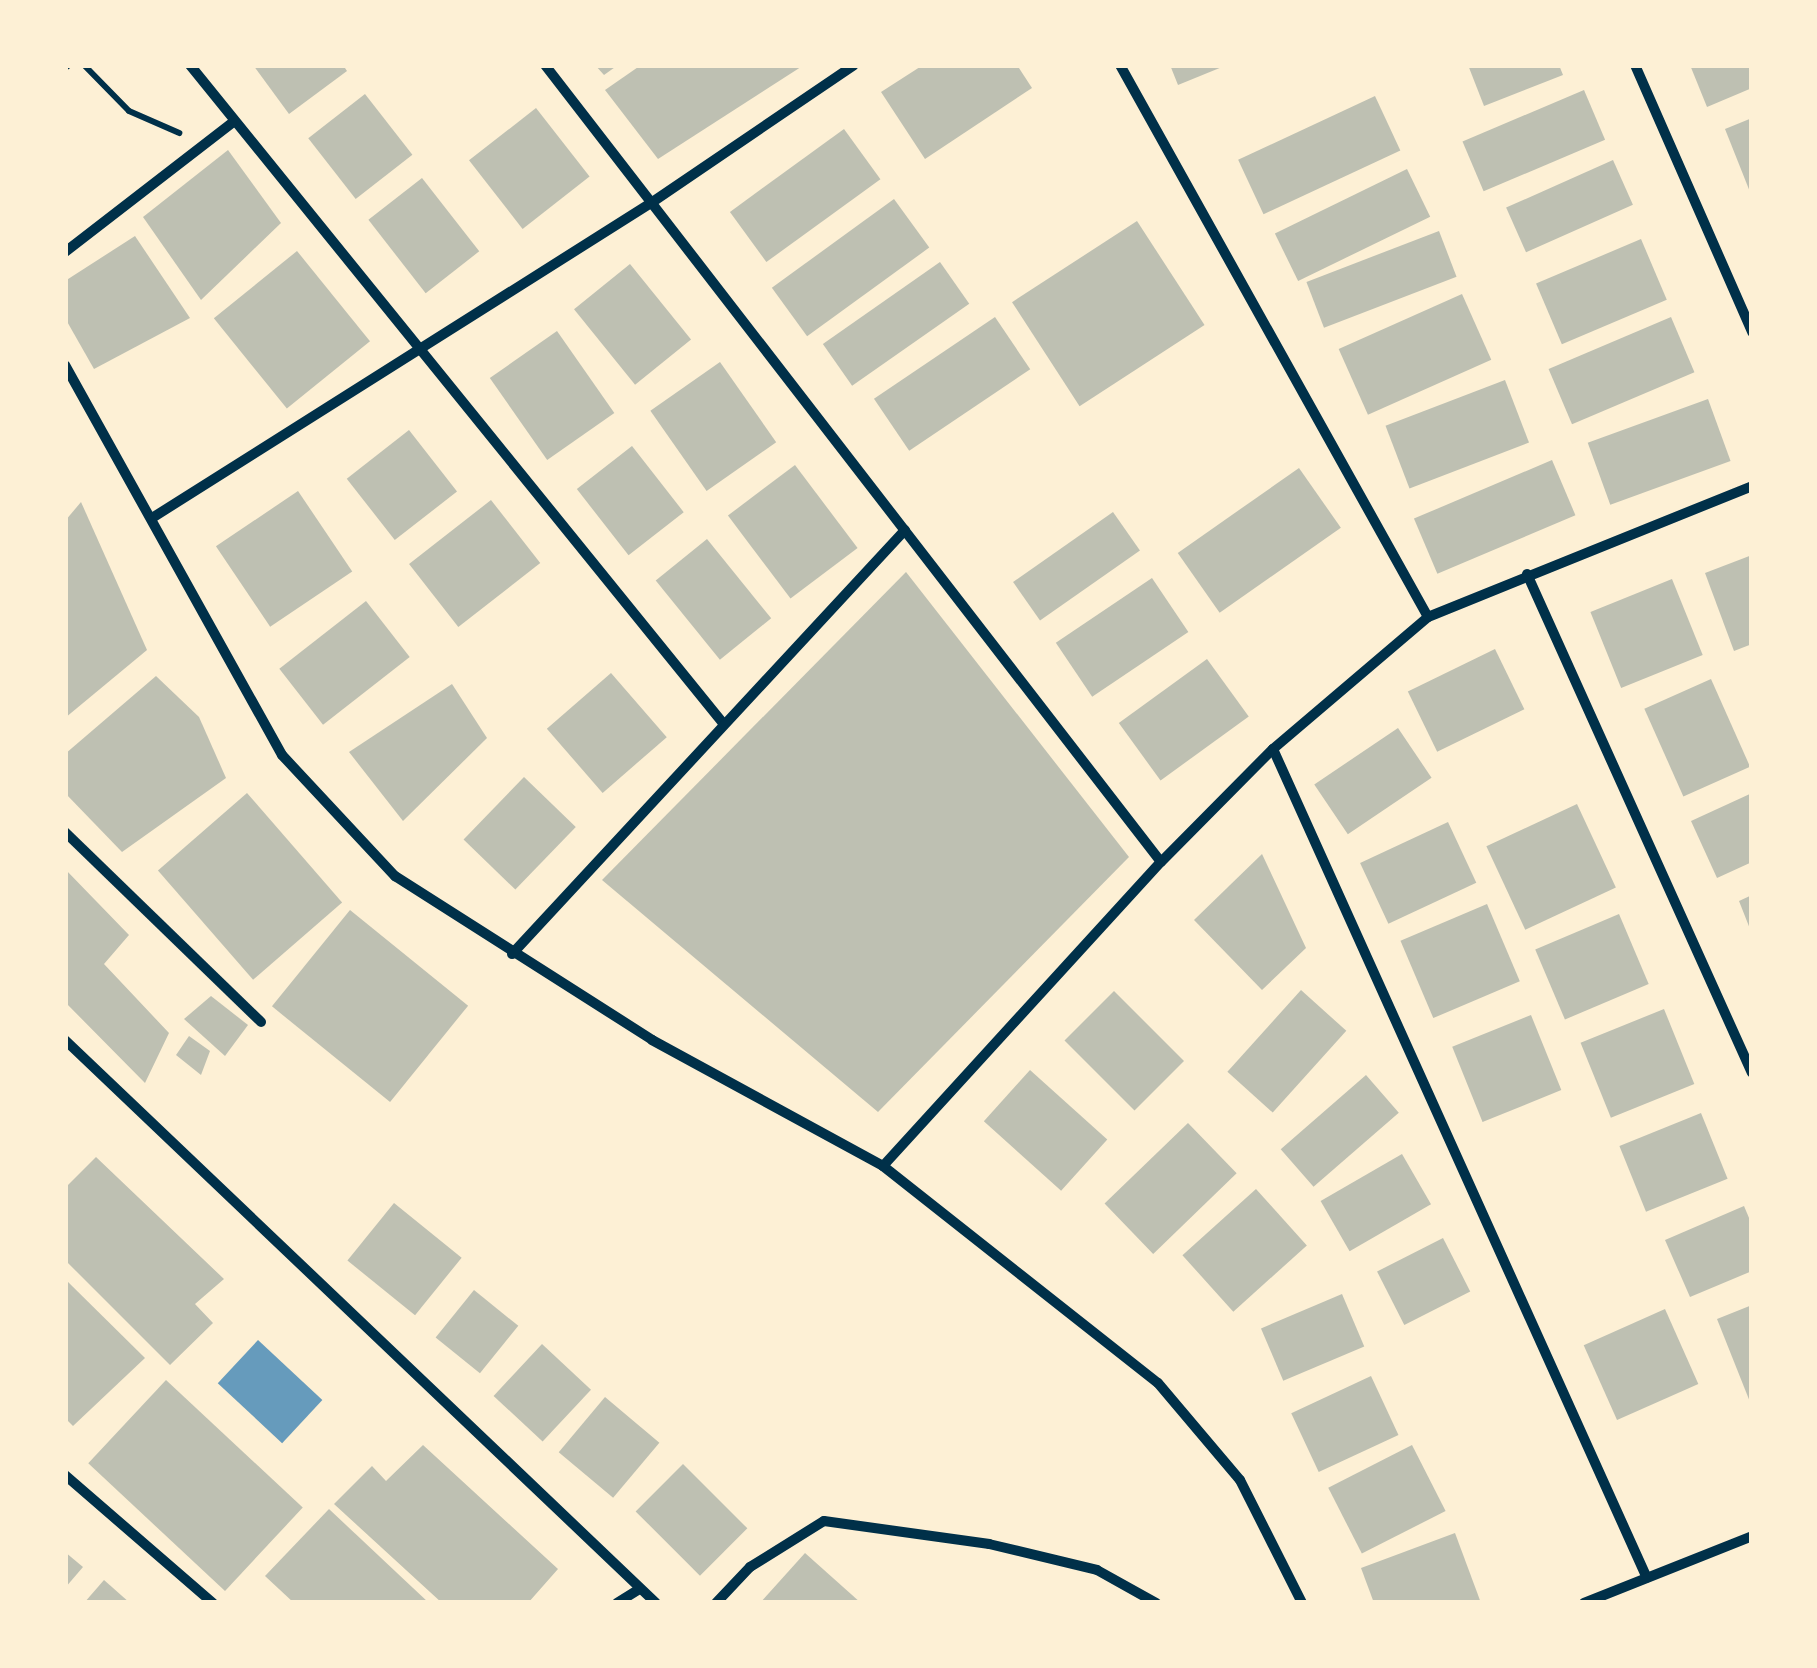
<!DOCTYPE html>
<html>
<head>
<meta charset="utf-8">
<style>
	body { margin:0 }
	#map { position:relative; width:1817px; height:1668px; overflow:hidden; background:#fdf0d5; font-family:"Exo 2",sans-serif }
	div>[style] { position:absolute }
	.water>* { inset:0; background:#669bbc; transform-origin:0 0 }
	.building>* { inset:0; background:#bec0b2; transform-origin:0 0 }
	.path>* { height:6px; margin:-3px; padding:0 3px; transform-origin:3px; border-radius:3px; background:#003049 }
	.minor>* { height:10px; margin:-5px; padding:0 5px; transform-origin:5px; border-radius:5px; background:#003049 }
	span { translate:-50% -50%; white-space:nowrap; text-align:center; line-height:1.15; -webkit-text-stroke:8px #fdf0d5; paint-order:stroke }
	.frame { position:absolute; inset:0; border:68px solid #fdf0d5; pointer-events:none }
</style>
</head>
<body>
<div id="map">
	<div class="water">
		<div style="left:258px;top:1340px;width:88px;height:59px;rotate:43deg"></div>
	</div>
	<div class="building">
		<div style="clip-path:polygon(253px 65px,343px 65px,347px 71px,289px 114px)"></div>
		<div style="clip-path:polygon(595px 65px,618px 65px,604px 75px)"></div>
		<div style="clip-path:polygon(641px 65px,804px 65px,658px 159px,605px 90px)"></div>
		<div style="clip-path:polygon(923px 65px,1017px 65px,1032px 88px,925px 159px,881px 92px)"></div>
		<div style="clip-path:polygon(1170px 65px,1227px 65px,1178px 85px)"></div>
		<div style="clip-path:polygon(1468px 65px,1559px 65px,1563px 75px,1484px 106px)"></div>
		<div style="clip-path:polygon(1690px 65px,1752px 65px,1752px 88px,1707px 107px)"></div>
		<div style="left:1584px;top:90px;width:54px;height:132px;rotate:67deg"></div>
		<div style="left:365px;top:94px;width:77px;height:72px;rotate:52deg"></div>
		<div style="left:1375px;top:96px;width:60px;height:151px;rotate:65deg"></div>
		<div style="left:536px;top:108px;width:87px;height:85px;rotate:52deg"></div>
		<div style="clip-path:polygon(1752px 118px,1752px 197px,1725px 129px)"></div>
		<div style="left:844px;top:129px;width:62px;height:141px;rotate:54deg"></div>
		<div style="clip-path:polygon(228px 150px,281px 223px,201px 300px,143px 217px)"></div>
		<div style="left:1613px;top:160px;width:49px;height:117px;rotate:66deg"></div>
		<div style="left:1407px;top:169px;width:53px;height:147px;rotate:64deg"></div>
		<div style="left:422px;top:178px;width:93px;height:68px;rotate:52deg"></div>
		<div style="left:894px;top:199px;width:60px;height:151px;rotate:54deg"></div>
		<div style="left:1137px;top:221px;width:124px;height:149px;rotate:57deg"></div>
		<div style="left:1439px;top:231px;width:49px;height:142px;rotate:69deg"></div>
		<div style="clip-path:polygon(135px 236px,190px 318px,94px 369px,65px 318px,65px 281px)"></div>
		<div style="left:1641px;top:239px;width:66px;height:114px;rotate:67deg"></div>
		<div style="left:297px;top:251px;width:116px;height:107px;rotate:51deg"></div>
		<div style="left:940px;top:262px;width:51px;height:143px;rotate:55deg"></div>
		<div style="left:630px;top:264px;width:97px;height:72px;rotate:51deg"></div>
		<div style="left:1462px;top:294px;width:72px;height:135px;rotate:66deg"></div>
		<div style="left:995px;top:317px;width:63px;height:146px;rotate:56deg"></div>
		<div style="left:1671px;top:317px;width:60px;height:133px;rotate:67deg"></div>
		<div style="left:557px;top:331px;width:100px;height:82px;rotate:55deg"></div>
		<div style="left:720px;top:362px;width:98px;height:85px;rotate:55deg"></div>
		<div style="left:1505px;top:380px;width:67px;height:128px;rotate:69deg"></div>
		<div style="left:1708px;top:399px;width:66px;height:128px;rotate:70deg"></div>
		<div style="left:409px;top:430px;width:78px;height:79px;rotate:52deg"></div>
		<div style="left:632px;top:446px;width:84px;height:70px;rotate:52deg"></div>
		<div style="left:1552px;top:460px;width:60px;height:150px;rotate:67deg"></div>
		<div style="left:795px;top:465px;width:104px;height:84px;rotate:53deg"></div>
		<div style="left:1299px;top:468px;width:73px;height:148px;rotate:55deg"></div>
		<div style="left:298px;top:491px;width:97px;height:99px;rotate:56deg"></div>
		<div style="left:491px;top:500px;width:80px;height:104px;rotate:52deg"></div>
		<div style="clip-path:polygon(81px 502px,147px 650px,65px 718px,65px 521px)"></div>
		<div style="left:1113px;top:512px;width:47px;height:122px;rotate:55deg"></div>
		<div style="left:707px;top:539px;width:102px;height:66px;rotate:51deg"></div>
		<div style="clip-path:polygon(1752px 555px,1752px 644px,1734px 651px,1705px 573px)"></div>
		<div style="clip-path:polygon(906px 572px,1129px 857px,878px 1112px,602px 880px)"></div>
		<div style="left:1152px;top:578px;width:65px;height:116px;rotate:56deg"></div>
		<div style="left:1672px;top:579px;width:82px;height:88px;rotate:68deg"></div>
		<div style="left:366px;top:601px;width:71px;height:110px;rotate:52deg"></div>
		<div style="left:1495px;top:649px;width:67px;height:97px;rotate:64deg"></div>
		<div style="left:1207px;top:659px;width:71px;height:109px;rotate:54deg"></div>
		<div style="left:611px;top:673px;width:85px;height:85px;rotate:49deg"></div>
		<div style="clip-path:polygon(156px 676px,199px 717px,226px 778px,122px 852px,65px 793px,65px 754px)"></div>
		<div style="left:1711px;top:679px;width:96px;height:73px;rotate:66deg"></div>
		<div style="clip-path:polygon(452px 684px,487px 738px,403px 821px,349px 752px)"></div>
		<div style="left:1398px;top:728px;width:60px;height:101px;rotate:56deg"></div>
		<div style="left:524px;top:777px;width:72px;height:87px;rotate:44deg"></div>
		<div style="left:247px;top:793px;width:145px;height:118px;rotate:49deg"></div>
		<div style="clip-path:polygon(1752px 793px,1752px 862px,1717px 878px,1691px 821px)"></div>
		<div style="left:1577px;top:804px;width:92px;height:100px;rotate:65deg"></div>
		<div style="left:1448px;top:822px;width:67px;height:97px;rotate:65deg"></div>
		<div style="clip-path:polygon(1262px 854px,1306px 948px,1262px 990px,1194px 920px)"></div>
		<div style="clip-path:polygon(65px 869px,129px 935px,104px 964px,169px 1033px,145px 1083px,65px 1002px)"></div>
		<div style="clip-path:polygon(1752px 895px,1752px 934px,1739px 901px)"></div>
		<div style="left:1487px;top:904px;width:84px;height:94px;rotate:67deg"></div>
		<div style="left:350px;top:910px;width:152px;height:124px;rotate:39deg"></div>
		<div style="left:1619px;top:914px;width:76px;height:91px;rotate:67deg"></div>
		<div style="left:1301px;top:990px;width:61px;height:110px;rotate:42deg"></div>
		<div style="left:1114px;top:991px;width:99px;height:70px;rotate:45deg"></div>
		<div style="clip-path:polygon(211px 996px,248px 1025px,225px 1056px,184px 1019px)"></div>
		<div style="left:1664px;top:1009px;width:81px;height:90px;rotate:68deg"></div>
		<div style="left:1531px;top:1015px;width:81px;height:85px;rotate:68deg"></div>
		<div style="clip-path:polygon(189px 1036px,210px 1051px,201px 1075px,176px 1055px)"></div>
		<div style="left:1030px;top:1070px;width:104px;height:69px;rotate:42deg"></div>
		<div style="left:1366px;top:1075px;width:50px;height:113px;rotate:49deg"></div>
		<div style="left:1701px;top:1113px;width:71px;height:88px;rotate:68deg"></div>
		<div style="left:1188px;top:1123px;width:70px;height:116px;rotate:46deg"></div>
		<div style="left:1402px;top:1154px;width:58px;height:94px;rotate:60deg"></div>
		<div style="clip-path:polygon(96px 1157px,224px 1279px,195px 1304px,213px 1323px,170px 1365px,65px 1260px,65px 1188px)"></div>
		<div style="left:1256px;top:1189px;width:76px;height:99px;rotate:48deg"></div>
		<div style="left:394px;top:1203px;width:87px;height:74px;rotate:39deg"></div>
		<div style="clip-path:polygon(1744px 1206px,1752px 1225px,1752px 1271px,1690px 1297px,1665px 1240px)"></div>
		<div style="left:1443px;top:1238px;width:60px;height:74px;rotate:63deg"></div>
		<div style="clip-path:polygon(65px 1279px,145px 1358px,73px 1426px,65px 1418px)"></div>
		<div style="left:474px;top:1290px;width:57px;height:61px;rotate:39deg"></div>
		<div style="left:1342px;top:1294px;width:57px;height:88px;rotate:67deg"></div>
		<div style="clip-path:polygon(1752px 1305px,1752px 1407px,1717px 1319px)"></div>
		<div style="left:1665px;top:1309px;width:82px;height:89px;rotate:66deg"></div>
		<div style="left:542px;top:1344px;width:67px;height:71px;rotate:43deg"></div>
		<div style="left:1371px;top:1376px;width:65px;height:88px;rotate:65deg"></div>
		<div style="left:166px;top:1380px;width:187px;height:114px;rotate:43deg"></div>
		<div style="left:605px;top:1397px;width:71px;height:72px;rotate:40deg"></div>
		<div style="clip-path:polygon(423px 1445px,558px 1569px,528px 1603px,442px 1603px,334px 1504px,372px 1466px,386px 1481px)"></div>
		<div style="left:1412px;top:1445px;width:74px;height:94px;rotate:63deg"></div>
		<div style="left:683px;top:1464px;width:91px;height:67px;rotate:45deg"></div>
		<div style="clip-path:polygon(329px 1509px,429px 1603px,294px 1603px,265px 1576px)"></div>
		<div style="clip-path:polygon(1455px 1533px,1481px 1603px,1374px 1603px,1361px 1568px)"></div>
		<div style="clip-path:polygon(65px 1552px,83px 1567px,65px 1588px)"></div>
		<div style="clip-path:polygon(805px 1553px,861px 1603px,760px 1603px)"></div>
		<div style="clip-path:polygon(104px 1580px,130px 1603px,84px 1603px)"></div>
	</div>
	<div class="path">
		<div style="left:84px;top:65px;width:64px;rotate:45.6deg"></div>
		<div style="left:129px;top:111px;width:55px;rotate:23.7deg"></div>
		<div style="left:65px;top:68px;width:5px;rotate:-37deg"></div>
	</div>
	<div class="minor">
		<div style="left:190px;top:65px;width:845px;rotate:51deg"></div>
		<div style="left:545px;top:65px;width:1007px;rotate:52.3deg"></div>
		<div style="left:1120px;top:65px;width:632px;rotate:60.84deg"></div>
		<div style="left:1635px;top:65px;width:292px;rotate:66.3deg"></div>
		<div style="left:65px;top:252px;width:211px;rotate:-37.7deg"></div>
		<div style="left:65px;top:365px;width:446px;rotate:60.9deg"></div>
		<div style="left:282px;top:755px;width:166px;rotate:47deg"></div>
		<div style="left:395px;top:876px;width:305px;rotate:32.5deg"></div>
		<div style="left:652px;top:1040px;width:263px;rotate:28.6deg"></div>
		<div style="left:883px;top:1166px;width:350px;rotate:38.3deg"></div>
		<div style="left:1158px;top:1383px;width:127px;rotate:49.8deg"></div>
		<div style="left:1240px;top:1480px;width:138px;rotate:63.2deg"></div>
		<div style="left:152px;top:518px;width:590px;rotate:-32.26deg"></div>
		<div style="left:651px;top:203px;width:245px;rotate:-34.2deg"></div>
		<div style="left:1527px;top:574px;width:547px;rotate:65.73deg"></div>
		<div style="left:1273px;top:749px;width:909px;rotate:65.72deg"></div>
		<div style="left:65px;top:832px;width:273px;rotate:44.1deg"></div>
		<div style="left:512px;top:954px;width:578px;rotate:-47.17deg"></div>
		<div style="left:65px;top:1040px;width:816px;rotate:43.61deg"></div>
		<div style="left:883px;top:1166px;width:412px;rotate:-47.6deg"></div>
		<div style="left:1161px;top:862px;width:159px;rotate:-45.3deg"></div>
		<div style="left:1273px;top:749px;width:204px;rotate:-40.4deg"></div>
		<div style="left:1428px;top:617px;width:349px;rotate:-22deg"></div>
		<div style="left:65px;top:1475px;width:196px;rotate:40.9deg"></div>
		<div style="left:617px;top:1603px;width:26px;rotate:-32deg"></div>
		<div style="left:716px;top:1603px;width:50px;rotate:-46.6deg"></div>
		<div style="left:750px;top:1567px;width:87px;rotate:-31.9deg"></div>
		<div style="left:824px;top:1521px;width:167px;rotate:7.9deg"></div>
		<div style="left:989px;top:1544px;width:111px;rotate:13.5deg"></div>
		<div style="left:1097px;top:1570px;width:68px;rotate:29.2deg"></div>
		<div style="left:1584px;top:1603px;width:181px;rotate:-21.7deg"></div>
	</div>
	<div class="frame"></div>
</div>
</body>
</html>
